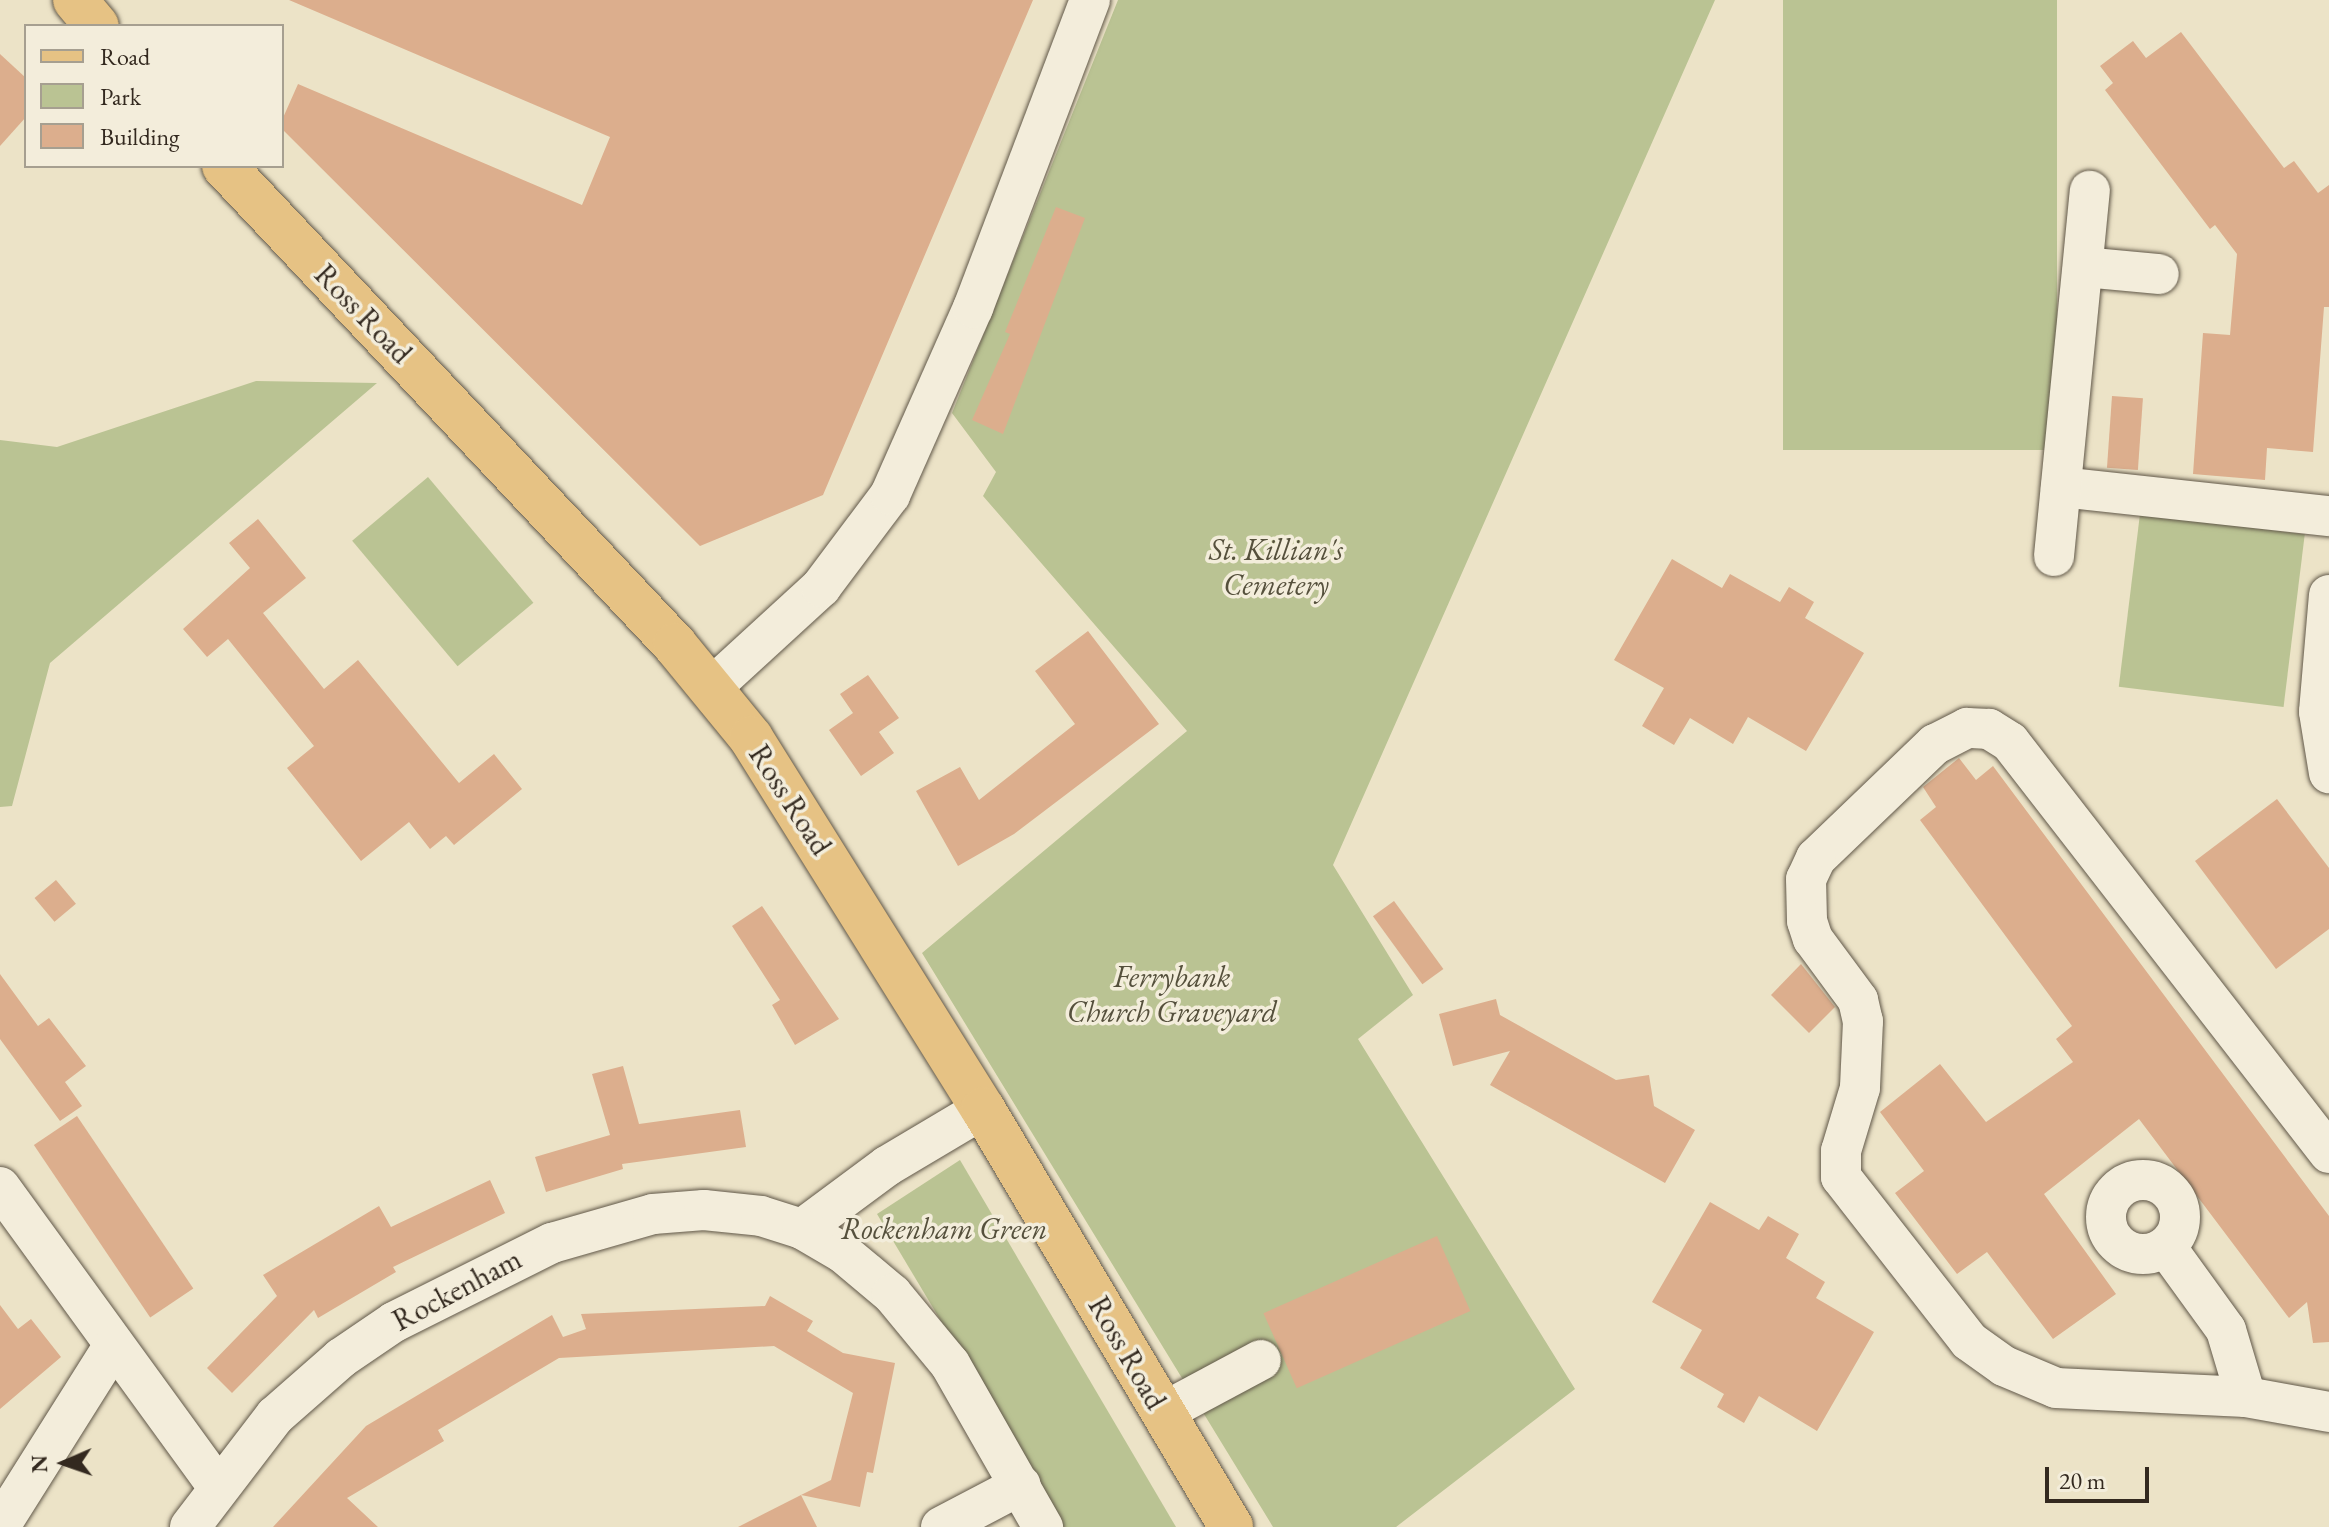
<!DOCTYPE html>
<html>
<head>
<meta charset="utf-8">
<style>
	body { margin:0 }
	#map { position:relative; width:2329px; height:1527px; overflow:hidden; background:#ece3c7; font-family:"EB Garamond",serif }
	div>[style] { position:absolute }
	.green>* { inset:0; background:#bac393; transform-origin:0 0 }
	.building>* { inset:0; background:#dcae8d; transform-origin:0 0 }
	.roads { filter:drop-shadow(0 0 2px #615849) drop-shadow(0 0 2px #615849) }
	.minor>* { height:40px; margin:-20px; padding:0 20px; transform-origin:20px; border-radius:20px; background:#f3eddb }
	.minor>.ring { margin:-20px; padding:0; box-sizing:content-box; background:none; border:40px solid #f3eddb; border-radius:50% }
	.major>* { height:44px; margin:-22px; padding:0 22px; transform-origin:22px; border-radius:22px; background:#e6c284 }
	span { translate:-50% -50%; white-space:nowrap; text-align:center; line-height:1.15; -webkit-text-stroke:7px #f3eddb; paint-order:stroke }
	.street-label { font-size:30px; color:#33291f }
	.park-label { font-size:30px; color:#55503c; font-style:italic }
	.legend { position:absolute; left:24px; top:24px; width:260px; height:144px; box-sizing:border-box; background:#f3eddb; border:2px solid #a69f90; margin:0; padding:10px 14px; list-style:none; font-size:24px; color:#33291f }
	.legend li { display:flex; align-items:center; gap:16px; height:40px }
	.legend b { width:40px; border:2px solid #a69f90 }
	.north { position:absolute; left:24px; top:1423px; width:80px; height:80px; -webkit-text-stroke:6px #f3eddb; paint-order:stroke; rotate:268deg; font-size:22px; font-weight:700; line-height:32px; text-align:center; color:#33291f }
	.north::after { content:''; display:block; margin:auto; width:28px; height:36px; background:#33291f; clip-path:polygon(50% 0,100% 100%,50% 72%,0 100%) }
	.scale { position:absolute; left:2045px; top:1467px; width:104px; height:36px; box-sizing:border-box; border:4px solid #33291f; border-top:0; padding-left:10px; font-size:24px; line-height:28px; white-space:nowrap; color:#33291f; -webkit-text-stroke:6px #f3eddb; paint-order:stroke }
</style>
</head>
<body>
<div id="map">
	<div class="green">
		<div style="clip-path:polygon(1118px 0,1715px 0,1333px 865px,1413px 995px,1358px 1039px,1575px 1389px,1396px 1527px,1273px 1527px,922px 953px,1187px 731px,983px 496px,996px 472px,952px 413px)"></div>
		<div style="left:1783px;top:0;width:274px;height:450px"></div>
		<div style="clip-path:polygon(256px 381px,377px 383px,50px 663px,12px 806px,0 807px,0 440px,57px 447px)"></div>
		<div style="left:428px;top:477px;width:164px;height:99px;rotate:50deg"></div>
		<div style="left:2140px;top:514px;width:166px;height:174px;rotate:7deg"></div>
		<div style="clip-path:polygon(960px 1160px,1176px 1527px,1064px 1527px,877px 1214px)"></div>
	</div>
	<div class="building">
		<div style="clip-path:polygon(289px 0,1033px 0,823px 495px,700px 546px,282px 129px,282px 120px,298px 84px,582px 205px,610px 137px)"></div>
		<div style="clip-path:polygon(2181px 32px,2284px 168px,2294px 161px,2318px 193px,2329px 185px,2329px 307px,2324px 307px,2313px 452px,2267px 448px,2265px 480px,2193px 474px,2203px 333px,2230px 335px,2237px 254px,2215px 225px,2210px 229px,2105px 90px,2113px 83px,2100px 66px,2133px 41px,2146px 58px)"></div>
		<div style="clip-path:polygon(0 54px,26px 78px,26px 117px,0 146px)"></div>
		<div style="clip-path:polygon(1056px 207px,1085px 218px,1003px 434px,972px 420px,1010px 334px,1005px 332px)"></div>
		<div style="left:2112px;top:396px;width:31px;height:72px;rotate:4deg"></div>
		<div style="clip-path:polygon(258px 519px,306px 578px,263px 613px,324px 689px,358px 660px,459px 783px,494px 754px,522px 789px,454px 845px,446px 836px,430px 849px,409px 822px,361px 861px,287px 768px,314px 746px,228px 639px,207px 657px,183px 629px,250px 568px,229px 543px)"></div>
		<div style="clip-path:polygon(1672px 559px,1722px 588px,1730px 574px,1780px 602px,1789px 587px,1814px 602px,1805px 618px,1864px 653px,1806px 751px,1748px 717px,1733px 744px,1690px 718px,1674px 745px,1642px 726px,1664px 688px,1614px 660px)"></div>
		<div style="clip-path:polygon(1088px 631px,1159px 724px,1014px 834px,958px 866px,916px 791px,960px 767px,979px 800px,1075px 724px,1035px 671px)"></div>
		<div style="clip-path:polygon(868px 675px,899px 718px,879px 732px,894px 753px,861px 776px,829px 730px,853px 713px,840px 694px)"></div>
		<div style="clip-path:polygon(1959px 758px,1976px 780px,1993px 766px,2329px 1216px,2329px 1342px,2313px 1343px,2307px 1302px,2289px 1318px,2139px 1119px,2044px 1194px,2116px 1294px,2053px 1339px,1987px 1252px,1957px 1274px,1895px 1193px,1924px 1171px,1880px 1112px,1940px 1064px,1986px 1122px,2073px 1062px,2056px 1039px,2072px 1026px,1920px 820px,1936px 807px,1923px 787px)"></div>
		<div style="clip-path:polygon(2277px 799px,2329px 868px,2329px 929px,2276px 969px,2195px 861px)"></div>
		<div style="left:56px;top:880px;width:31px;height:28px;rotate:50deg"></div>
		<div style="left:1394px;top:901px;width:84px;height:26px;rotate:54deg"></div>
		<div style="clip-path:polygon(762px 906px,839px 1019px,795px 1045px,772px 1005px,780px 1000px,732px 926px)"></div>
		<div style="clip-path:polygon(1801px 964px,1835px 1007px,1809px 1033px,1771px 995px)"></div>
		<div style="clip-path:polygon(0 974px,38px 1026px,49px 1018px,86px 1066px,65px 1082px,82px 1106px,60px 1121px,0 1039px)"></div>
		<div style="clip-path:polygon(1496px 999px,1500px 1015px,1616px 1080px,1649px 1075px,1654px 1106px,1695px 1130px,1665px 1183px,1490px 1085px,1510px 1051px,1453px 1066px,1439px 1014px)"></div>
		<div style="clip-path:polygon(623px 1066px,639px 1124px,740px 1110px,746px 1147px,622px 1164px,623px 1169px,546px 1192px,535px 1157px,610px 1135px,592px 1074px)"></div>
		<div style="left:77px;top:1116px;width:208px;height:52px;rotate:56deg"></div>
		<div style="clip-path:polygon(490px 1180px,505px 1213px,393px 1267px,396px 1272px,318px 1318px,314px 1310px,232px 1393px,207px 1368px,277px 1296px,263px 1275px,379px 1206px,391px 1227px)"></div>
		<div style="clip-path:polygon(1710px 1202px,1759px 1230px,1768px 1216px,1799px 1234px,1786px 1258px,1825px 1282px,1816px 1298px,1874px 1332px,1817px 1431px,1759px 1396px,1744px 1423px,1717px 1407px,1724px 1394px,1680px 1368px,1702px 1330px,1652px 1302px)"></div>
		<div style="left:1437px;top:1236px;width:82px;height:190px;rotate:66deg"></div>
		<div style="clip-path:polygon(770px 1296px,813px 1321px,807px 1331px,843px 1353px,895px 1363px,873px 1473px,867px 1472px,860px 1507px,801px 1495px,831px 1480px,853px 1393px,774px 1346px,559px 1358px,438px 1430px,444px 1441px,347px 1498px,378px 1527px,273px 1527px,366px 1426px,552px 1315px,563px 1337px,586px 1329px,581px 1314px,765px 1306px)"></div>
		<div style="clip-path:polygon(0 1305px,18px 1329px,31px 1319px,61px 1357px,0 1409px)"></div>
		<div style="clip-path:polygon(801px 1495px,817px 1527px,738px 1527px)"></div>
	</div>
	<div class="roads">
		<div class="minor">
			<div style="left:2083px;top:267px;width:76px;rotate:5.3deg"></div>
			<div style="left:2061px;top:487px;width:270px;rotate:6.2deg"></div>
			<div style="left:2054px;top:556px;width:367px;rotate:-84.4deg"></div>
			<div style="left:2329px;top:595px;width:117px;rotate:94.9deg"></div>
			<div style="left:2319px;top:712px;width:62px;rotate:80.7deg"></div>
			<div style="left:712px;top:687px;width:148px;rotate:-42.5deg"></div>
			<div style="left:821px;top:587px;width:115px;rotate:-53.1deg"></div>
			<div style="left:890px;top:495px;width:205px;rotate:-66.1deg"></div>
			<div style="left:973px;top:308px;width:329px;rotate:-69.2deg"></div>
			<div style="left:2329px;top:1153px;width:520px;rotate:-127.82deg"></div>
			<div style="left:2010px;top:742px;width:25px;rotate:-148deg"></div>
			<div style="left:1989px;top:729px;width:22px;rotate:-177deg"></div>
			<div style="left:1967px;top:728px;width:36px;rotate:153deg"></div>
			<div style="left:1935px;top:744px;width:165px;rotate:136.2deg"></div>
			<div style="left:1816px;top:858px;width:23px;rotate:115deg"></div>
			<div style="left:1806px;top:879px;width:42px;rotate:88.6deg"></div>
			<div style="left:1807px;top:921px;width:19px;rotate:72deg"></div>
			<div style="left:1813px;top:939px;width:76px;rotate:53.6deg"></div>
			<div style="left:1858px;top:1000px;width:22px;rotate:77deg"></div>
			<div style="left:1863px;top:1021px;width:67px;rotate:92.6deg"></div>
			<div style="left:1860px;top:1088px;width:66px;rotate:106.8deg"></div>
			<div style="left:1841px;top:1151px;width:26px;rotate:90deg"></div>
			<div style="left:1841px;top:1177px;width:208px;rotate:52deg"></div>
			<div style="left:1969px;top:1341px;width:43px;rotate:35.5deg"></div>
			<div style="left:2004px;top:1366px;width:56px;rotate:22.9deg"></div>
			<div style="left:2056px;top:1388px;width:190px;rotate:2.7deg"></div>
			<div style="left:2246px;top:1397px;width:84px;rotate:10.2deg"></div>
			<div class="ring" style="left:2106px;top:1180px;width:34px;height:34px"></div>
			<div style="left:0;top:1187px;width:369px;rotate:54deg"></div>
			<div style="left:802px;top:1229px;width:106px;rotate:-36.5deg"></div>
			<div style="left:887px;top:1166px;width:112px;rotate:-30.7deg"></div>
			<div style="left:2166px;top:1247px;width:102px;rotate:54.1deg"></div>
			<div style="left:2226px;top:1330px;width:70px;rotate:73.4deg"></div>
			<div style="left:1162px;top:1413px;width:112px;rotate:-28.2deg"></div>
			<div style="left:0;top:1526px;width:214px;rotate:-57.8deg"></div>
			<div style="left:190px;top:1527px;width:140px;rotate:-52.6deg"></div>
			<div style="left:275px;top:1416px;width:88px;rotate:-41.3deg"></div>
			<div style="left:341px;top:1358px;width:64px;rotate:-34.2deg"></div>
			<div style="left:394px;top:1322px;width:177px;rotate:-26.6deg"></div>
			<div style="left:552px;top:1243px;width:105px;rotate:-16deg"></div>
			<div style="left:653px;top:1214px;width:51px;rotate:-4.5deg"></div>
			<div style="left:704px;top:1210px;width:57px;rotate:6deg"></div>
			<div style="left:761px;top:1216px;width:43px;rotate:17.6deg"></div>
			<div style="left:802px;top:1229px;width:48px;rotate:30.3deg"></div>
			<div style="left:843px;top:1253px;width:64px;rotate:39.9deg"></div>
			<div style="left:892px;top:1294px;width:91px;rotate:50.4deg"></div>
			<div style="left:950px;top:1364px;width:188px;rotate:60.3deg"></div>
			<div style="left:941px;top:1527px;width:90px;rotate:-27.7deg"></div>
		</div>
		<div class="major">
			<div style="left:75px;top:0;width:34px;rotate:50deg"></div>
			<div style="left:224px;top:166px;width:658px;rotate:46.72deg"></div>
			<div style="left:675px;top:645px;width:120px;rotate:50.7deg"></div>
			<div style="left:751px;top:738px;width:438px;rotate:58deg"></div>
			<div style="left:983px;top:1109px;width:486px;rotate:59.3deg"></div>
		</div>
	</div>
	<div class="street-label">
		<span style="left:363px;top:314px;rotate:46deg">Ross Road</span>
		<span style="left:790px;top:800px;rotate:57deg">Ross Road</span>
		<span style="left:457px;top:1290px;rotate:-28deg">Rockenham</span>
		<span style="left:1127px;top:1353px;rotate:60deg">Ross Road</span>
	</div>
	<div class="park-label">
		<span style="left:1276px;top:567px">St. Killian's<br>Cemetery</span>
		<span style="left:1172px;top:994px">Ferrybank<br>Church Graveyard</span>
		<span style="left:944px;top:1229px">Rockenham Green</span>
	</div>
	<ul class="legend">
	<li><b style="height:10px;background:#e6c284"></b>Road</li>
	<li><b style="height:22px;background:#bac393"></b>Park</li>
	<li><b style="height:22px;background:#dcae8d"></b>Building</li>
	</ul>
	<div class="north">N</div>
	<div class="scale">20 m</div>
</div>
</body>
</html>
